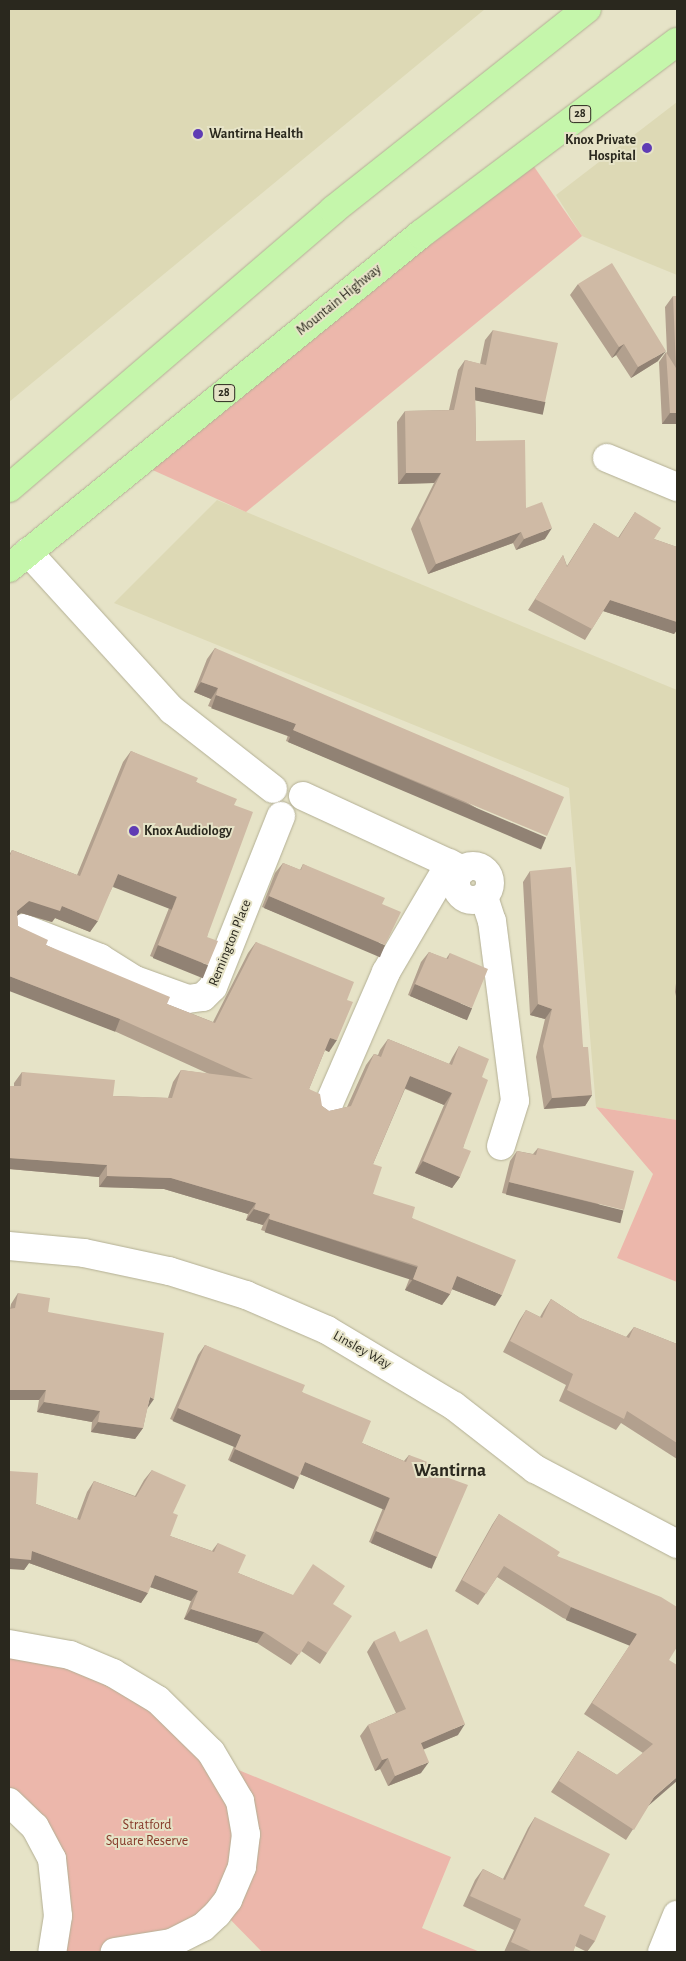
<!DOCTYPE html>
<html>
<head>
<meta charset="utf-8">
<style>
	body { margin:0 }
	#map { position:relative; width:686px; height:1961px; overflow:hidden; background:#e6e3c7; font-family:"Alegreya Sans",sans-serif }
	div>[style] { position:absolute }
	.built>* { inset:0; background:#ddd9b5 }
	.green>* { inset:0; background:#ecb7ab }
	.roads { filter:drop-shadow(0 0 1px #b3af94) drop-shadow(0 0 1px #b3af94) }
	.minor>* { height:28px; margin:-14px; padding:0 14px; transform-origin:14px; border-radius:14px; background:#fff }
	.minor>.ring { margin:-14px; padding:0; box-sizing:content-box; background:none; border:28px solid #fff; border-radius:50% }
	.major>* { height:28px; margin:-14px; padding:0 14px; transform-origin:14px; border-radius:14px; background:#c5f6ab }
	.wall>* { inset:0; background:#b2a08e }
	.shaded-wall>* { inset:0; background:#918274; transform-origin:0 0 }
	.building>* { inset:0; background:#cfbaa5 }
	.dots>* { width:14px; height:14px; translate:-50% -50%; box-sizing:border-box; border:2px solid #e6e3c7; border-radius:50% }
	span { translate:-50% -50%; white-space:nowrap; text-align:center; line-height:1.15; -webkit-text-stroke:4px #e6e3c7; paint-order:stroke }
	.shield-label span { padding:1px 4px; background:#e6e3c7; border:1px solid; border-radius:4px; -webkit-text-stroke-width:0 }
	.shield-label { font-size:12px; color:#2a281e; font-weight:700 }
	.poi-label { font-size:14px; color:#2a281e; font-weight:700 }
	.left { translate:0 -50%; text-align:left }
	.right { translate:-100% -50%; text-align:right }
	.street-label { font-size:14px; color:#2a281e }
	.park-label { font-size:14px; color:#873b2b }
	.district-label { font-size:19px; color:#2a281e; font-weight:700 }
	.frame { position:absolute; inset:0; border:10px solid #2a281e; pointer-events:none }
</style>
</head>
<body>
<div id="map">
	<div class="built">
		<div style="clip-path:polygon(9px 9px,485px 9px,9px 402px)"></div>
		<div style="clip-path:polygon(677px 102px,677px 275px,582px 236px,556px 195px)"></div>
		<div style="clip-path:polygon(217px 500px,677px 690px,677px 1120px,596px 1107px,569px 788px,114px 603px)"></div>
	</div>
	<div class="green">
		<div style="clip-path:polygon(526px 155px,582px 236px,246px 512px,137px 463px)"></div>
		<div style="clip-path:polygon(596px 1107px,677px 1120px,677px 1282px,617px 1258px,653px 1174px)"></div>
		<div style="clip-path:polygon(9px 1644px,99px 1666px,219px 1762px,451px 1857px,422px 1928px,480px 1952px,262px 1952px,220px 1909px,115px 1952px,52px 1952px,58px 1896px,9px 1802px)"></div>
	</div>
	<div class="roads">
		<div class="minor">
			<div style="left:607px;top:458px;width:76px;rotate:22.5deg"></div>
			<div style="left:28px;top:552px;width:214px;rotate:47.7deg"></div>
			<div style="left:172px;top:710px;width:128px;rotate:38deg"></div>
			<div style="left:303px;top:796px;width:176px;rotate:24.8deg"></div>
			<div class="ring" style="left:456px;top:866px;width:6px;height:6px"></div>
			<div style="left:484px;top:897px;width:25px;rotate:72deg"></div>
			<div style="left:492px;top:921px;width:181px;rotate:82.7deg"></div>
			<div style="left:515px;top:1101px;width:47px;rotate:107.3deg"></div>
			<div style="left:23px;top:928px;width:83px;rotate:21.3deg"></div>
			<div style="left:100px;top:958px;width:41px;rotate:32.2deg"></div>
			<div style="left:135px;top:980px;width:56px;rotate:19.7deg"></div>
			<div style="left:188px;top:999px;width:15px;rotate:-8deg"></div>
			<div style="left:203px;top:997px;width:14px;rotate:-45deg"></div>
			<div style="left:213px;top:987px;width:184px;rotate:-68.3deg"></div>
			<div style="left:327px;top:1108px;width:148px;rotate:-66.5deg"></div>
			<div style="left:386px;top:972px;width:126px;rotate:-59.6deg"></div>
			<div style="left:9px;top:1246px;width:75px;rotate:5.3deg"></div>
			<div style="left:84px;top:1253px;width:87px;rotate:12deg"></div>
			<div style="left:169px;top:1271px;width:81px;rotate:17.3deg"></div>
			<div style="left:246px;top:1295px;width:88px;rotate:23.4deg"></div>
			<div style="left:327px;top:1330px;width:148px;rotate:30.9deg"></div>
			<div style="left:454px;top:1406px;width:103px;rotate:37.9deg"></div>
			<div style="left:535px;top:1469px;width:161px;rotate:27.8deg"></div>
			<div style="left:9px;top:1644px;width:62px;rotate:10.2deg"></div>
			<div style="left:70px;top:1655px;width:47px;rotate:22.7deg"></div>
			<div style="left:113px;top:1673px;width:52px;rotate:31deg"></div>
			<div style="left:158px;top:1700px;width:74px;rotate:44.5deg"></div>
			<div style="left:211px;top:1752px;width:57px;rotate:59.4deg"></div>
			<div style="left:240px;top:1801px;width:34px;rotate:80deg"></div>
			<div style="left:246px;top:1834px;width:33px;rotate:97deg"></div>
			<div style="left:242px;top:1867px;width:36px;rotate:113deg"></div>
			<div style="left:228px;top:1900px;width:18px;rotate:128deg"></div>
			<div style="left:217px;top:1914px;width:19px;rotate:137deg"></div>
			<div style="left:203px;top:1927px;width:36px;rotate:153deg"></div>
			<div style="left:171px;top:1943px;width:57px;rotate:170.9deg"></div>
			<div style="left:9px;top:1802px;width:36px;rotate:44deg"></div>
			<div style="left:35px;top:1827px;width:36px;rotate:62deg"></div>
			<div style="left:52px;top:1859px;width:57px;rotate:84deg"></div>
			<div style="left:58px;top:1916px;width:36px;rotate:99deg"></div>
			<div style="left:662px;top:1952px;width:40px;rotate:-68deg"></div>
		</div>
		<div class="major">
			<div style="left:9px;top:488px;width:427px;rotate:-40.6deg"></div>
			<div style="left:333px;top:210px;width:324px;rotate:-38.4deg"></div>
			<div style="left:9px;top:568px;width:530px;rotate:-39.03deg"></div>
			<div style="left:421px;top:234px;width:320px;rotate:-36.9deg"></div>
		</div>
	</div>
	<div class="wall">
		<div style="clip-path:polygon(578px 284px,658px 361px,631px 378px,616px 355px,612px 358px,570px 295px)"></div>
		<div style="clip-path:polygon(673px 296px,677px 296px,677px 424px,662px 424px,659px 362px,666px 352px,667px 353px,665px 307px)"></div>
		<div style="clip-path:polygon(493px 330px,545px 402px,538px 413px,475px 400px,476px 441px,526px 508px,545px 539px,516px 550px,513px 543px,428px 574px,411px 529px,434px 483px,398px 484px,397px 422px,405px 411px,449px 410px,458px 370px,465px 360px,480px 364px,485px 340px)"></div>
		<div style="clip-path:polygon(635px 512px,654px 539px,677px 547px,677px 630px,674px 634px,603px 611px,585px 640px,528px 610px,563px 555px,567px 566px,594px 523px,618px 538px)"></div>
		<div style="clip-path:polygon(215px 648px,540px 847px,286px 741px,288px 735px,208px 706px,211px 699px,194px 692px,207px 659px)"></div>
		<div style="clip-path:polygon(131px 751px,196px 782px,234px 805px,207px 937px,200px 976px,150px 956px,169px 908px,113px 886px,90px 932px,55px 918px,52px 922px,21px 913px,17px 916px,18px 926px,46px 945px,167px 1004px,213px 1022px,248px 953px,256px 942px,347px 1000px,329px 1052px,325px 1050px,309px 1089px,322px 1106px,329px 1111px,347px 1107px,366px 1065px,374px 1054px,378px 1055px,380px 1050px,388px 1039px,449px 1064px,452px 1058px,459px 1046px,482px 1077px,463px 1148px,460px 1177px,452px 1188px,415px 1173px,444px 1105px,405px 1089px,373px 1164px,373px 1194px,412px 1218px,495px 1306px,452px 1289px,450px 1294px,442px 1305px,405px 1290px,410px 1277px,261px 1230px,263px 1225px,246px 1220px,248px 1214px,164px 1189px,99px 1187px,99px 1177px,9px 1169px,9px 1086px,14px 1086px,14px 1083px,22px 1072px,113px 1096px,168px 1098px,173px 1082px,181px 1070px,209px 1074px,112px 1030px,9px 990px,9px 855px,12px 850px,77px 875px,123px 762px)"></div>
		<div style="clip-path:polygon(283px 863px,300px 870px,303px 864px,382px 904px,378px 955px,262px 907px,275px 873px)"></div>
		<div style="clip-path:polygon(530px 871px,583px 1047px,592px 1095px,585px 1106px,544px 1109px,536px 1057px,545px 1019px,530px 1015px,523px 882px)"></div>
		<div style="clip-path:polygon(429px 952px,446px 959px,450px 953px,464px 1019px,408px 995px,421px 962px)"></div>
		<div style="clip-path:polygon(677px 975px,677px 1000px,675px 992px)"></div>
		<div style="clip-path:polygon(538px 1148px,616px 1220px,502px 1193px,510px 1161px,517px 1151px,533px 1154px)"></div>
		<div style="clip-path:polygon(18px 1293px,48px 1312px,147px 1409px,143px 1428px,135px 1439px,91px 1432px,92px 1422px,37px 1412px,39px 1400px,9px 1400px,10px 1309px,11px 1304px)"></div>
		<div style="clip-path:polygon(551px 1299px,580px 1318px,626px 1337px,634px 1327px,677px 1344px,677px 1459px,621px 1423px,616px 1430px,559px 1401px,566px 1385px,503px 1352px,519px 1321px,526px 1310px,540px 1317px,544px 1310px)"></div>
		<div style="clip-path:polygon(205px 1345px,302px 1392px,362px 1443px,404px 1461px,409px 1455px,446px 1477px,437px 1557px,429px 1568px,369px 1542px,383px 1508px,300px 1474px,292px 1487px,228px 1460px,234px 1446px,170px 1419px,198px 1355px)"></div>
		<div style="clip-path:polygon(152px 1470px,173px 1513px,170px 1536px,212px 1551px,218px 1543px,238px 1573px,292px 1595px,333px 1604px,327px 1653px,320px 1664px,301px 1651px,291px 1665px,257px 1643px,184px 1619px,191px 1601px,150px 1587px,141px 1603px,29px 1563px,24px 1570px,36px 1504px,77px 1519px,87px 1492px,94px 1481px,135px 1496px,144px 1480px)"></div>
		<div style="clip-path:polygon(499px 1514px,557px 1556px,669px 1660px,648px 1806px,626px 1840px,551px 1792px,578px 1751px,617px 1775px,643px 1753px,584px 1714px,630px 1645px,563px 1618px,497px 1577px,478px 1605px,455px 1591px,492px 1525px)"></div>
		<div style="clip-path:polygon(374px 1641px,400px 1642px,458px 1735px,423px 1749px,421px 1773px,388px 1786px,380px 1769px,375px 1771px,360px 1736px,368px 1725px,396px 1713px,367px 1652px)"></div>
		<div style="clip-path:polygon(535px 1817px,584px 1906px,595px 1941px,587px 1952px,575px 1946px,573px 1952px,504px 1952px,514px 1930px,463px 1906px,475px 1880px,483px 1869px,503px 1879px,528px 1828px)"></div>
	</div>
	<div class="shaded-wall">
		<div style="clip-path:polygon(624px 344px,616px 355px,612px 358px,619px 347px)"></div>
		<div style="clip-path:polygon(666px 351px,658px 361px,631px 378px,638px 367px)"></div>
		<div style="left:475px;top:387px;width:72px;height:13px;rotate:12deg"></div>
		<div style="clip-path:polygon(670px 413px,677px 413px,677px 424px,662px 424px)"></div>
		<div style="clip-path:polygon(406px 473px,441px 473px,434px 483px,398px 484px)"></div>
		<div style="clip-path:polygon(552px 528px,545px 539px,516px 550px,524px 539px)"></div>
		<div style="clip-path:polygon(521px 532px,513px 543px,428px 574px,436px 564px)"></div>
		<div style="clip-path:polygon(610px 600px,677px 622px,677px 630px,674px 634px,603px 611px)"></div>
		<div style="clip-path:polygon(201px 682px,218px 688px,211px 699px,194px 692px)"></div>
		<div style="left:216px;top:695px;width:85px;height:14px;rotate:20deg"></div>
		<div style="left:293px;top:730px;width:275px;height:13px;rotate:23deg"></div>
		<div style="left:118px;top:874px;width:63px;height:14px;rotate:21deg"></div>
		<div style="left:269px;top:896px;width:126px;height:13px;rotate:23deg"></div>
		<div style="clip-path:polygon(29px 901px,62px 906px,98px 921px,90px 932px,55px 918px,52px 922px,21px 913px,9px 922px,17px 911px)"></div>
		<div style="left:158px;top:945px;width:54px;height:14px;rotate:22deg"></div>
		<div style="left:9px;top:976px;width:119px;height:14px;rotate:21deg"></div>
		<div style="left:415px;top:984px;width:62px;height:13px;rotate:23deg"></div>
		<div style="clip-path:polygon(538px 1004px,552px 1009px,545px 1019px,530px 1015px)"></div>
		<div style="clip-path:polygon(330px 1038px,337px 1040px,329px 1052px,323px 1049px)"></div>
		<div style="clip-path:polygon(410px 1076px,452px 1093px,444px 1105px,402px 1087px)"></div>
		<div style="clip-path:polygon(592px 1095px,585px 1106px,544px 1109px,552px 1098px)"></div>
		<div style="clip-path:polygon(9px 1158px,107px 1165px,99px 1177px,9px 1169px)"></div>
		<div style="clip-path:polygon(423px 1161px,460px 1177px,452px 1188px,415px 1173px)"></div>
		<div style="clip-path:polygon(107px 1176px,171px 1178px,256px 1203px,248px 1214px,164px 1189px,99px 1187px)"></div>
		<div style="left:509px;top:1182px;width:118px;height:13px;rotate:14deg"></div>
		<div style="clip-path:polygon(254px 1209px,270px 1214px,263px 1225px,246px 1220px)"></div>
		<div style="left:269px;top:1219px;width:156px;height:14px;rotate:18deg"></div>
		<div style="clip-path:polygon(457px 1276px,502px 1295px,495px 1306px,449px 1288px)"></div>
		<div style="clip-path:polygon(413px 1279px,450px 1294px,442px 1305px,405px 1290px)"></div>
		<div style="clip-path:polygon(9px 1390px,46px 1390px,39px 1400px,9px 1400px)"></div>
		<div style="clip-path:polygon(150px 1397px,154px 1399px,147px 1409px)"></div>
		<div style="clip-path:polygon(44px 1402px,100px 1411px,92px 1422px,37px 1412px)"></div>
		<div style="left:178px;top:1408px;width:69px;height:14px;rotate:23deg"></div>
		<div style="clip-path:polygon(98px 1422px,143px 1428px,135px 1439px,91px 1432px)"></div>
		<div style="left:235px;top:1449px;width:70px;height:13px;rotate:24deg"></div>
		<div style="left:305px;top:1462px;width:92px;height:13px;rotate:23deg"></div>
		<div style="left:376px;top:1531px;width:66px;height:13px;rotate:23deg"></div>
		<div style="clip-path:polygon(32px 1551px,148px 1593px,141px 1603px,29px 1563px,24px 1570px,9px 1569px,9px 1558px)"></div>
		<div style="clip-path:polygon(155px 1575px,198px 1591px,191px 1601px,147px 1586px)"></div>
		<div style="left:571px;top:1607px;width:71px;height:14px;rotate:22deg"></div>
		<div style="clip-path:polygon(191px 1609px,264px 1632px,257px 1643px,184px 1619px)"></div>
		<div style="clip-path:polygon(465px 1724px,458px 1735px,413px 1754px,421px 1743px)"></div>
		<div style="clip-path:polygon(388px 1758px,380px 1769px,375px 1771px,382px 1760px)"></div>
		<div style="clip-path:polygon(429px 1762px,421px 1773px,388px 1786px,395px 1776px)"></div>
		<div style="clip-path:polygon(677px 1777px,677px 1781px,647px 1807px,654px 1797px)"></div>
	</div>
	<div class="building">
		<div style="clip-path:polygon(612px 263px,666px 351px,638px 367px,624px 344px,619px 347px,578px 284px)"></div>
		<div style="clip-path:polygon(673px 296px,677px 296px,677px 413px,670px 413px,666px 352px,676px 368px)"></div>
		<div style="clip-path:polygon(493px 330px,558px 343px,545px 402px,475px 387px,476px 441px,525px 440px,526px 508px,542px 502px,552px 528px,524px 539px,521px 532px,436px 564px,419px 518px,441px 473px,406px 473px,405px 411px,454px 410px,465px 360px,486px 365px)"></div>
		<div style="clip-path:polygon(635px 512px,661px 528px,654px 539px,677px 547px,677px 622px,610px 600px,592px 629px,535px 599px,563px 555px,567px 567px,594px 523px,619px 538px)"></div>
		<div style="clip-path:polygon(215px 648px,564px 797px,547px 836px,293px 730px,296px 724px,216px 695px,218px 688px,201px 682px)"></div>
		<div style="clip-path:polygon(131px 751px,198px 778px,196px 782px,237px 799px,234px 805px,253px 812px,207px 937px,218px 941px,208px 965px,158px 945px,177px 897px,118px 874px,98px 921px,62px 906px,60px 911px,29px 901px,17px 911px,18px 926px,48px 940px,46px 945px,170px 997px,167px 1004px,215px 1023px,256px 942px,354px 982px,347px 1000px,353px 1002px,337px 1040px,330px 1038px,309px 1089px,320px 1094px,322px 1106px,329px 1111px,351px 1106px,374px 1054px,381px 1057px,388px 1039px,452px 1065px,459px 1046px,489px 1059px,482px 1077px,488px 1080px,463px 1148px,471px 1151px,460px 1177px,423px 1161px,452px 1093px,410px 1076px,373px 1164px,382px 1167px,373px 1194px,415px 1207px,412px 1218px,516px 1260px,502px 1295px,457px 1276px,450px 1294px,413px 1279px,418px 1266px,269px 1219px,270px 1214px,254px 1209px,256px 1203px,171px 1178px,107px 1176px,107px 1165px,9px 1158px,9px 1086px,21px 1086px,22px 1072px,115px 1080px,113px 1096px,172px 1098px,181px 1070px,253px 1079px,120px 1019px,9px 976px,9px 858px,12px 850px,80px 876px)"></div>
		<div style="clip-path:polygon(283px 863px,301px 870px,303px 864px,385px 898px,382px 904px,401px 912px,385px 945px,269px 896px)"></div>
		<div style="clip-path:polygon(571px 867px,583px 1047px,588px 1047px,592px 1095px,552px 1098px,543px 1046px,552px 1009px,538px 1004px,530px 871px)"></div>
		<div style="clip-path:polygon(429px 952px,448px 959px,450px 953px,488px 969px,472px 1008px,415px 984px)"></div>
		<div style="clip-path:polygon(538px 1148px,634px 1171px,624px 1210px,509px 1182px,517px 1151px,536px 1155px)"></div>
		<div style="clip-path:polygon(18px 1293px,50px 1298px,48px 1312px,164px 1333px,154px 1399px,150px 1397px,143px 1428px,98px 1422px,100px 1411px,44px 1402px,46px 1390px,9px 1390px,9px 1309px,15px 1308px)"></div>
		<div style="clip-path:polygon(551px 1299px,580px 1318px,629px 1338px,634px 1327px,677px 1344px,677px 1443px,627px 1411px,624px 1419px,567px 1390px,573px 1374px,510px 1341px,526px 1310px,542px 1318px)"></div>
		<div style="clip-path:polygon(205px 1345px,305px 1385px,302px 1392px,371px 1421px,362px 1443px,406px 1462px,409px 1455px,420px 1459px,449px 1471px,446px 1477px,468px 1485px,437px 1557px,376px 1531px,390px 1498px,305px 1462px,299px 1477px,235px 1449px,241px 1435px,178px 1408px)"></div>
		<div style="clip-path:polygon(152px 1470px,186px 1485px,173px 1513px,178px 1515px,170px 1536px,214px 1552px,218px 1543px,246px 1555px,238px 1573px,293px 1595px,313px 1564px,345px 1586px,333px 1604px,352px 1616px,327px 1653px,308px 1641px,299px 1655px,264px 1632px,191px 1609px,198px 1591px,155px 1575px,148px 1593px,32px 1551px,31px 1560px,9px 1558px,9px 1471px,38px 1473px,36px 1504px,80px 1520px,94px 1481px,136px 1497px)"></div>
		<div style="clip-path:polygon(499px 1514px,560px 1552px,557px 1556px,661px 1597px,677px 1607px,677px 1647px,669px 1660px,677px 1665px,677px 1777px,654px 1797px,634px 1830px,559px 1781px,578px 1751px,617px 1775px,653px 1744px,592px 1703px,637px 1634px,571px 1607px,504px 1566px,486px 1594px,462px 1580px)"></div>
		<div style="clip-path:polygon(427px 1629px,465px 1724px,421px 1743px,429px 1762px,395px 1776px,388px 1758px,382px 1760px,368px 1725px,406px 1709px,374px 1641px,395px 1631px,400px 1642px)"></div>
		<div style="clip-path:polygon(535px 1817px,610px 1854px,584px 1906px,606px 1916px,595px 1941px,580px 1934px,573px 1952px,533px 1952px,511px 1942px,521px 1919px,470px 1896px,483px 1869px,505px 1880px)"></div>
	</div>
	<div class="dots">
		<div style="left:198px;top:134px;background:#5f3cb4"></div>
		<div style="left:647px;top:148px;background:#5f3cb4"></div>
		<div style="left:134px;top:831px;background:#5f3cb4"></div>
	</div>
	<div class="shield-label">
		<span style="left:580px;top:114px">28</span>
		<span style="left:224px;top:393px">28</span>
	</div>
	<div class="poi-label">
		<span class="left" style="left:209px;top:134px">Wantirna Health</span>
		<span class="right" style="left:636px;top:148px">Knox Private<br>Hospital</span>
		<span class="left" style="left:144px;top:831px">Knox Audiology</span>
	</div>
	<div class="street-label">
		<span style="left:339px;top:300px;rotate:-39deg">Mountain Highway</span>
		<span style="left:230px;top:943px;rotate:-68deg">Remington Place</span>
		<span style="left:362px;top:1350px;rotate:29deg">Linsley Way</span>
	</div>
	<div class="park-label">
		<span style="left:147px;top:1833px">Stratford<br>Square Reserve</span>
	</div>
	<div class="district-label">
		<span style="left:450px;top:1471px">Wantirna</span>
	</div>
	<div class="frame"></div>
</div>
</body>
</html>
